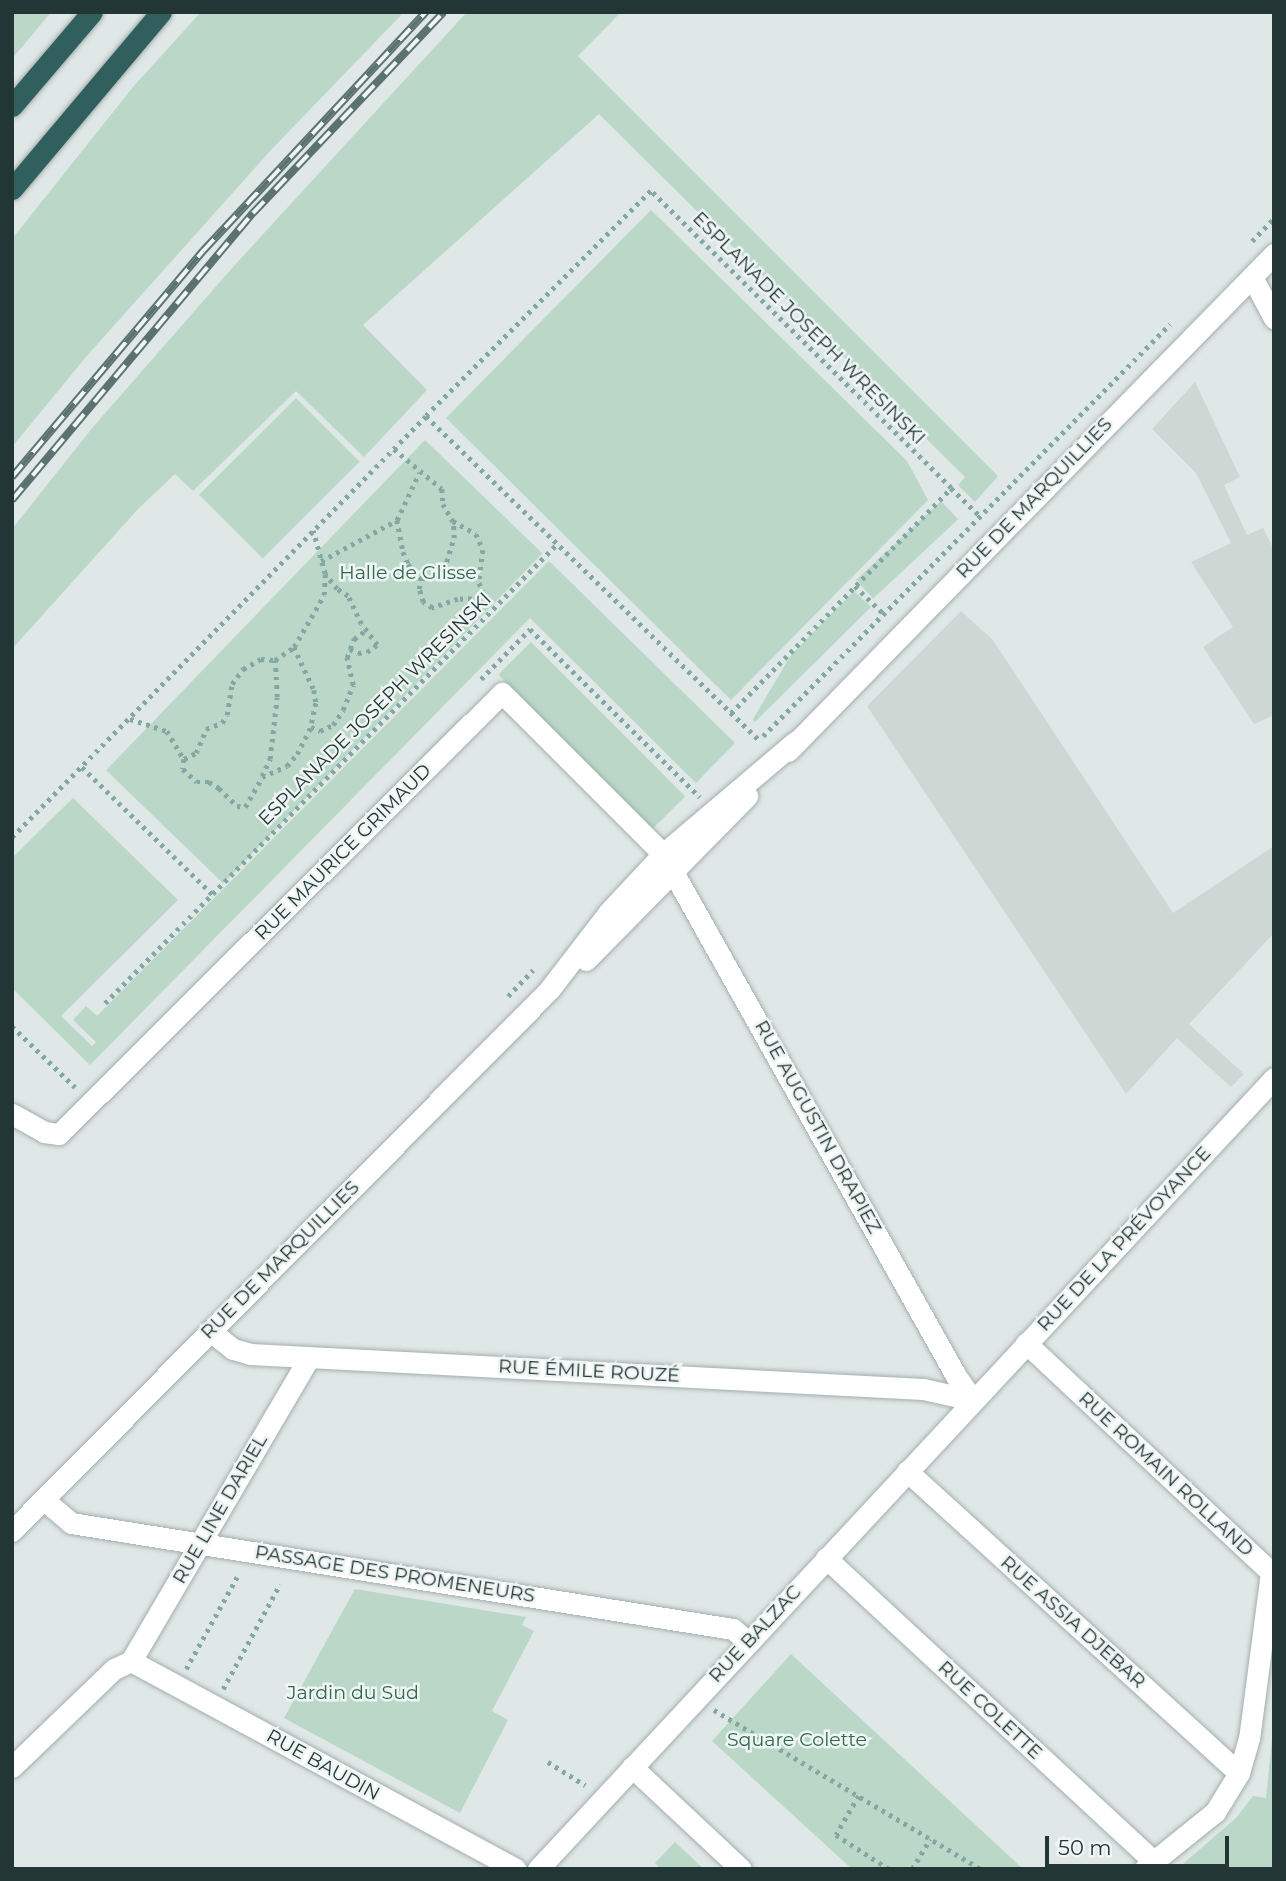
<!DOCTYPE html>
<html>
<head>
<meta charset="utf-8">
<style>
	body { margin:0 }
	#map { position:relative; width:1286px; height:1881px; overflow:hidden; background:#dfe8e6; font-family:Montserrat,sans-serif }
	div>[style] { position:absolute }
	.built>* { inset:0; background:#cdd8d5 }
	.green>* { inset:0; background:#bad7c8; transform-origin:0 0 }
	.path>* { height:4.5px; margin-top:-2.25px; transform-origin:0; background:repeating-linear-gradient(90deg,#83a8a4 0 3.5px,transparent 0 8.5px) }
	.roads { filter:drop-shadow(0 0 2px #a3afad) drop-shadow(0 0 2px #a3afad) }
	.minor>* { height:21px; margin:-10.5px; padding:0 10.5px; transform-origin:10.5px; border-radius:10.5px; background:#fff }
	.highway>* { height:21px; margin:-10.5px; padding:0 10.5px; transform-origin:10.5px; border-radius:10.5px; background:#315f5e }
	.rail>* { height:8px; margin-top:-4px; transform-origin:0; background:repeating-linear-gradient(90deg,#eff5f3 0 16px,#5c7270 0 32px); box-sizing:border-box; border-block:2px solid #5c7270 }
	span { translate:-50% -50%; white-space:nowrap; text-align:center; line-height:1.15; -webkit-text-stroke:5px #eff5f3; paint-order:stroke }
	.street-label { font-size:19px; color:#223635 }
	.park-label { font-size:19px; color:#316851 }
	.frame { position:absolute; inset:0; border:14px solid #223635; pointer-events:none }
	.scale { position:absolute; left:1045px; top:1836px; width:184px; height:32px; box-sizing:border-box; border:4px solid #223635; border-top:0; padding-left:9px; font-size:21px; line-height:24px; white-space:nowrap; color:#223635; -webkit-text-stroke:5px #eff5f3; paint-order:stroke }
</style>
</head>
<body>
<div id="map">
	<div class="built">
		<div style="clip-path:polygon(1195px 382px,1240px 477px,1224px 485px,1247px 535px,1263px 528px,1274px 550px,1274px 715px,1254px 724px,1203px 647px,1233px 627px,1191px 562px,1231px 543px,1196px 473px,1152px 429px)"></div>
		<div style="clip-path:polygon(961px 611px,993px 640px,1173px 913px,1274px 846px,1274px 933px,1189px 1024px,1244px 1074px,1231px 1087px,1177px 1038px,1126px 1094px,867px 706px)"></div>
	</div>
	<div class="green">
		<div style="clip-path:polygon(12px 12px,51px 12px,12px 59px)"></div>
		<div style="clip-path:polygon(201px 12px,404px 12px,270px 151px,85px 358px,12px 447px,12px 239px,133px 87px)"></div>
		<div style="clip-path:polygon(467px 12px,621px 12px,578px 56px,998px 476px,975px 502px,958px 485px,965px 477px,599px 114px,363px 325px,427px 390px,364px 457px,296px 391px,193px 491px,175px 474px,138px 509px,12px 649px,12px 529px,93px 427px,233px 267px)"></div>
		<div style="clip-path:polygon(651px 210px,907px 461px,928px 500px,731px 700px,446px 418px)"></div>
		<div style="left:296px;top:398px;width:90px;height:137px;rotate:45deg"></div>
		<div style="left:425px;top:440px;width:163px;height:459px;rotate:44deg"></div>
		<div style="left:941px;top:501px;width:25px;height:116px;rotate:47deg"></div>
		<div style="clip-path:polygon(549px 561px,735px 743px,696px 783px,530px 618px,90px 1065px,12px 988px,12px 858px,73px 798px,178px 900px,61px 1016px,92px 1046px,96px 1042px,73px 1020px,86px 1006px,97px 1016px)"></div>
		<div style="clip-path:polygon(854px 591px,871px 607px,755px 722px,753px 719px,791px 655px)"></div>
		<div style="left:531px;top:642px;width:218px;height:46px;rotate:45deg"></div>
		<div style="clip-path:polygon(355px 1589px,526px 1617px,522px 1625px,534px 1631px,492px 1711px,508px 1720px,460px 1813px,284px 1718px)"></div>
		<div style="clip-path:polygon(791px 1654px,1023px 1869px,852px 1869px,712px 1741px)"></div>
		<div style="clip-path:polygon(1274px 1719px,1274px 1869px,1177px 1869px,1236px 1818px,1253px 1796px,1266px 1798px)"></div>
		<div style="clip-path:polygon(675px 1842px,704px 1869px,661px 1869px,655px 1863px)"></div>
	</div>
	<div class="path">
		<div style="left:1252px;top:241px;width:32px;rotate:-46deg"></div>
		<div style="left:394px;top:449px;width:62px;rotate:39.8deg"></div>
		<div style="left:442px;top:489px;width:15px;rotate:86deg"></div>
		<div style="left:443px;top:504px;width:20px;rotate:60deg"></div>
		<div style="left:453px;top:521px;width:26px;rotate:29deg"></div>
		<div style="left:476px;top:534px;width:17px;rotate:66deg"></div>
		<div style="left:483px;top:550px;width:33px;rotate:97deg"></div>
		<div style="left:479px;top:583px;width:9px;rotate:58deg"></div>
		<div style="left:484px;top:591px;width:9px;rotate:117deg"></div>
		<div style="left:480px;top:599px;width:22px;rotate:180deg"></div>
		<div style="left:458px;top:599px;width:28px;rotate:161deg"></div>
		<div style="left:432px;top:608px;width:11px;rotate:-146deg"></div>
		<div style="left:423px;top:602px;width:14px;rotate:-107deg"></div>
		<div style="left:419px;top:589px;width:11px;rotate:-80deg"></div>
		<div style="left:421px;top:578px;width:12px;rotate:-5deg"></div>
		<div style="left:433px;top:577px;width:13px;rotate:-32deg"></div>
		<div style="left:444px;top:570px;width:34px;rotate:-73deg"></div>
		<div style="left:454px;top:538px;width:17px;rotate:-93deg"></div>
		<div style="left:951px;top:488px;width:40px;rotate:44deg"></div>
		<div style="left:397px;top:520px;width:33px;rotate:79deg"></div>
		<div style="left:403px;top:552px;width:13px;rotate:67deg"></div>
		<div style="left:408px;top:564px;width:19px;rotate:47deg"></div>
		<div style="left:321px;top:561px;width:86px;rotate:-28.3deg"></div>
		<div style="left:397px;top:520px;width:52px;rotate:-64.9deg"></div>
		<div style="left:855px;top:586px;width:40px;rotate:44deg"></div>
		<div style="left:294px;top:647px;width:47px;rotate:65.1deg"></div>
		<div style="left:314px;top:690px;width:13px;rotate:81deg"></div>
		<div style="left:316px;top:703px;width:25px;rotate:102deg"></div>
		<div style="left:350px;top:649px;width:11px;rotate:-68deg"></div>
		<div style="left:354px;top:639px;width:15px;rotate:-37deg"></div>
		<div style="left:481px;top:679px;width:70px;rotate:-45.6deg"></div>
		<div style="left:530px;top:629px;width:239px;rotate:44.7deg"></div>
		<div style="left:731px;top:713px;width:315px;rotate:-45.6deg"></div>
		<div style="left:951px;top:488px;width:422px;rotate:-135.3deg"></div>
		<div style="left:651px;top:191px;width:318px;rotate:135deg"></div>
		<div style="left:426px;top:416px;width:465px;rotate:44.2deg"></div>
		<div style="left:130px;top:719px;width:39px;rotate:18deg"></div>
		<div style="left:167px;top:731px;width:33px;rotate:59deg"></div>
		<div style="left:184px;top:759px;width:10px;rotate:96deg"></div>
		<div style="left:183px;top:769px;width:19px;rotate:43deg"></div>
		<div style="left:197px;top:782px;width:12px"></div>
		<div style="left:209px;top:782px;width:12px;rotate:31deg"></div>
		<div style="left:219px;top:788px;width:25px;rotate:45deg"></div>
		<div style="left:237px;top:806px;width:8px;rotate:7deg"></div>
		<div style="left:245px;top:807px;width:34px;rotate:-60deg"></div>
		<div style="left:262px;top:777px;width:27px;rotate:-24deg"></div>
		<div style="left:287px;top:766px;width:16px;rotate:-50deg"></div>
		<div style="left:297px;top:754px;width:30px;rotate:-63deg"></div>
		<div style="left:311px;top:727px;width:10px;rotate:24deg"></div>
		<div style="left:320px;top:731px;width:14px;rotate:-25deg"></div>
		<div style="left:333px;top:725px;width:18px;rotate:-56deg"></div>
		<div style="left:343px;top:710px;width:27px;rotate:-68deg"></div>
		<div style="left:353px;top:685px;width:28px;rotate:-103deg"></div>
		<div style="left:347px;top:658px;width:9px;rotate:-72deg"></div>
		<div style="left:350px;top:649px;width:9px;rotate:27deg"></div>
		<div style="left:358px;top:653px;width:9px;rotate:-6deg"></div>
		<div style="left:367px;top:652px;width:12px;rotate:-35deg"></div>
		<div style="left:377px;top:645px;width:26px;rotate:-127deg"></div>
		<div style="left:361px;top:624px;width:31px;rotate:-115deg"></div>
		<div style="left:348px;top:596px;width:13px;rotate:-148deg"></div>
		<div style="left:337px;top:589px;width:19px;rotate:-129deg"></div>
		<div style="left:325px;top:574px;width:45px;rotate:-105.6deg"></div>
		<div style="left:763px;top:736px;width:579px;rotate:-45.35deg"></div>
		<div style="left:184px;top:759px;width:13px;rotate:-27deg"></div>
		<div style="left:196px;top:753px;width:26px;rotate:-67deg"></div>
		<div style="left:206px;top:729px;width:17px;rotate:-21deg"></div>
		<div style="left:222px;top:723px;width:9px;rotate:-58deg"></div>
		<div style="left:227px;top:715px;width:31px;rotate:-81deg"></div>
		<div style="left:232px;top:684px;width:19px;rotate:-54deg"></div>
		<div style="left:243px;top:669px;width:21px;rotate:-29deg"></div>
		<div style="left:261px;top:659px;width:14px;rotate:4deg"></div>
		<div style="left:275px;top:660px;width:23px;rotate:-34deg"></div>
		<div style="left:294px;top:647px;width:60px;rotate:-60deg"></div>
		<div style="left:324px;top:595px;width:21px;rotate:-87deg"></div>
		<div style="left:82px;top:767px;width:182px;rotate:44.3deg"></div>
		<div style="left:262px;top:776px;width:19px;rotate:-65deg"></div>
		<div style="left:270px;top:759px;width:62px;rotate:-83.6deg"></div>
		<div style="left:277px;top:697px;width:37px;rotate:-93deg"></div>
		<div style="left:12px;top:837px;width:590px;rotate:-45.48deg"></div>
		<div style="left:508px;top:996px;width:36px;rotate:-46deg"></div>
		<div style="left:105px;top:1003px;width:644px;rotate:-45.44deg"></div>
		<div style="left:12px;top:1026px;width:88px;rotate:44.1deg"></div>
		<div style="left:186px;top:1669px;width:105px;rotate:-61deg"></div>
		<div style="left:223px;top:1689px;width:119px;rotate:-61.5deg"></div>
		<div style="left:714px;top:1710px;width:311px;rotate:30.8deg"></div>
		<div style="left:548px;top:1762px;width:44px;rotate:31.9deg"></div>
		<div style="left:859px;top:1796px;width:45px;rotate:120.5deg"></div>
		<div style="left:836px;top:1835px;width:63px;rotate:32.7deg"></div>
		<div style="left:912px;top:1869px;width:35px;rotate:-59deg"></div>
	</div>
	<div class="roads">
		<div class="minor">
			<div style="left:1252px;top:277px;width:47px;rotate:61.8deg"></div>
			<div style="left:788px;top:751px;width:695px;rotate:-45.64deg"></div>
			<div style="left:586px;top:960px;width:230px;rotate:-45.5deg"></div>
			<div style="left:12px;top:1114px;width:37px;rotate:29deg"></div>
			<div style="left:44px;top:1132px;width:15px;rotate:8deg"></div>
			<div style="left:59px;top:1134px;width:625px;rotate:-44.87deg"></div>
			<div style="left:502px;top:693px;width:228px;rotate:45deg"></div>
			<div style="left:663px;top:854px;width:599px;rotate:60.69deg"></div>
			<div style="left:956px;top:1376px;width:29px;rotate:55deg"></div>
			<div style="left:210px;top:1331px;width:29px;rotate:38deg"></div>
			<div style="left:233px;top:1349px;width:18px;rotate:16deg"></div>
			<div style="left:250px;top:1354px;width:674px;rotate:2.98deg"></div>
			<div style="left:923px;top:1389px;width:51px;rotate:12.4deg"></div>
			<div style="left:1026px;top:1343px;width:335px;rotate:43.1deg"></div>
			<div style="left:1271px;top:1572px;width:167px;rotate:97.5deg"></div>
			<div style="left:1249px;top:1738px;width:36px;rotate:106deg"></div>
			<div style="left:1239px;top:1773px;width:46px;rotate:121.6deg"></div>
			<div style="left:1215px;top:1812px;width:91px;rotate:141.2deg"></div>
			<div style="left:907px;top:1471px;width:449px;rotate:42.3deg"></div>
			<div style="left:44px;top:1500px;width:35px;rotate:40deg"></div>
			<div style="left:71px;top:1523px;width:670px;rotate:9.1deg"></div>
			<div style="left:733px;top:1629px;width:20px;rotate:41deg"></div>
			<div style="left:12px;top:1531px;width:762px;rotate:-45.21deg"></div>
			<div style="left:549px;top:990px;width:97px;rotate:-52.5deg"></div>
			<div style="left:608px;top:913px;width:81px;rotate:-47deg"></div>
			<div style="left:663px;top:854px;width:173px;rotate:-40.3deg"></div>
			<div style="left:826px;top:1558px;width:446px;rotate:42.8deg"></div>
			<div style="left:131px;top:1661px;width:437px;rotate:28.4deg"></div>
			<div style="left:131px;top:1661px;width:352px;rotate:-59.6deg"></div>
			<div style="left:12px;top:1767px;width:141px;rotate:-43.9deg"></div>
			<div style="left:114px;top:1669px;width:19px;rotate:-25deg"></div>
			<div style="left:632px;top:1767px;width:149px;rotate:43.1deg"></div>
			<div style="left:538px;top:1869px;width:1080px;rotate:-47.06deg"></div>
		</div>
		<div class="highway">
			<div style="left:12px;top:106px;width:123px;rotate:-49.6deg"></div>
			<div style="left:12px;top:189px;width:231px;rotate:-49.9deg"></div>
		</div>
	</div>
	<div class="rail">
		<div style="left:12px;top:477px;width:296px;rotate:-49.8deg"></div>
		<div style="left:203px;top:251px;width:327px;rotate:-47deg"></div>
		<div style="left:12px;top:500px;width:375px;rotate:-50deg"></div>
		<div style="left:253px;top:213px;width:277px;rotate:-46.5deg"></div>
	</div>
	<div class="street-label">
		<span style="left:809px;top:328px;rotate:45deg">ESPLANADE JOSEPH WRESINSKI</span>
		<span style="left:1034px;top:498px;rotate:-46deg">RUE DE MARQUILLIES</span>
		<span style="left:375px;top:709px;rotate:-45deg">ESPLANADE JOSEPH WRESINSKI</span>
		<span style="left:343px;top:852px;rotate:-45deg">RUE MAURICE GRIMAUD</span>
		<span style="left:818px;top:1127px;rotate:61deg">RUE AUGUSTIN DRAPIEZ</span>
		<span style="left:1124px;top:1239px;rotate:-47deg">RUE DE LA PRÉVOYANCE</span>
		<span style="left:280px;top:1260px;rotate:-45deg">RUE DE MARQUILLIES</span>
		<span style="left:589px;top:1371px;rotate:3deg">RUE ÉMILE ROUZÉ</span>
		<span style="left:1166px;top:1474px;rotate:43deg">RUE ROMAIN ROLLAND</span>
		<span style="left:220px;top:1509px;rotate:-60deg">RUE LINE DARIEL</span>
		<span style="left:395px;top:1574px;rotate:9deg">PASSAGE DES PROMENEURS</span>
		<span style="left:1073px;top:1622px;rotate:42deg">RUE ASSIA DJEBAR</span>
		<span style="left:755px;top:1634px;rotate:-47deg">RUE BALZAC</span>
		<span style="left:990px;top:1710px;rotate:43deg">RUE COLETTE</span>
		<span style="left:323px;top:1765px;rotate:29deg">RUE BAUDIN</span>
	</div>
	<div class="park-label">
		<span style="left:408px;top:573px">Halle de Glisse</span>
		<span style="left:353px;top:1693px">Jardin du Sud</span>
		<span style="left:797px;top:1740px">Square Colette</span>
	</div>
	<div class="frame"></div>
	<div class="scale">50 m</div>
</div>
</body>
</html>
